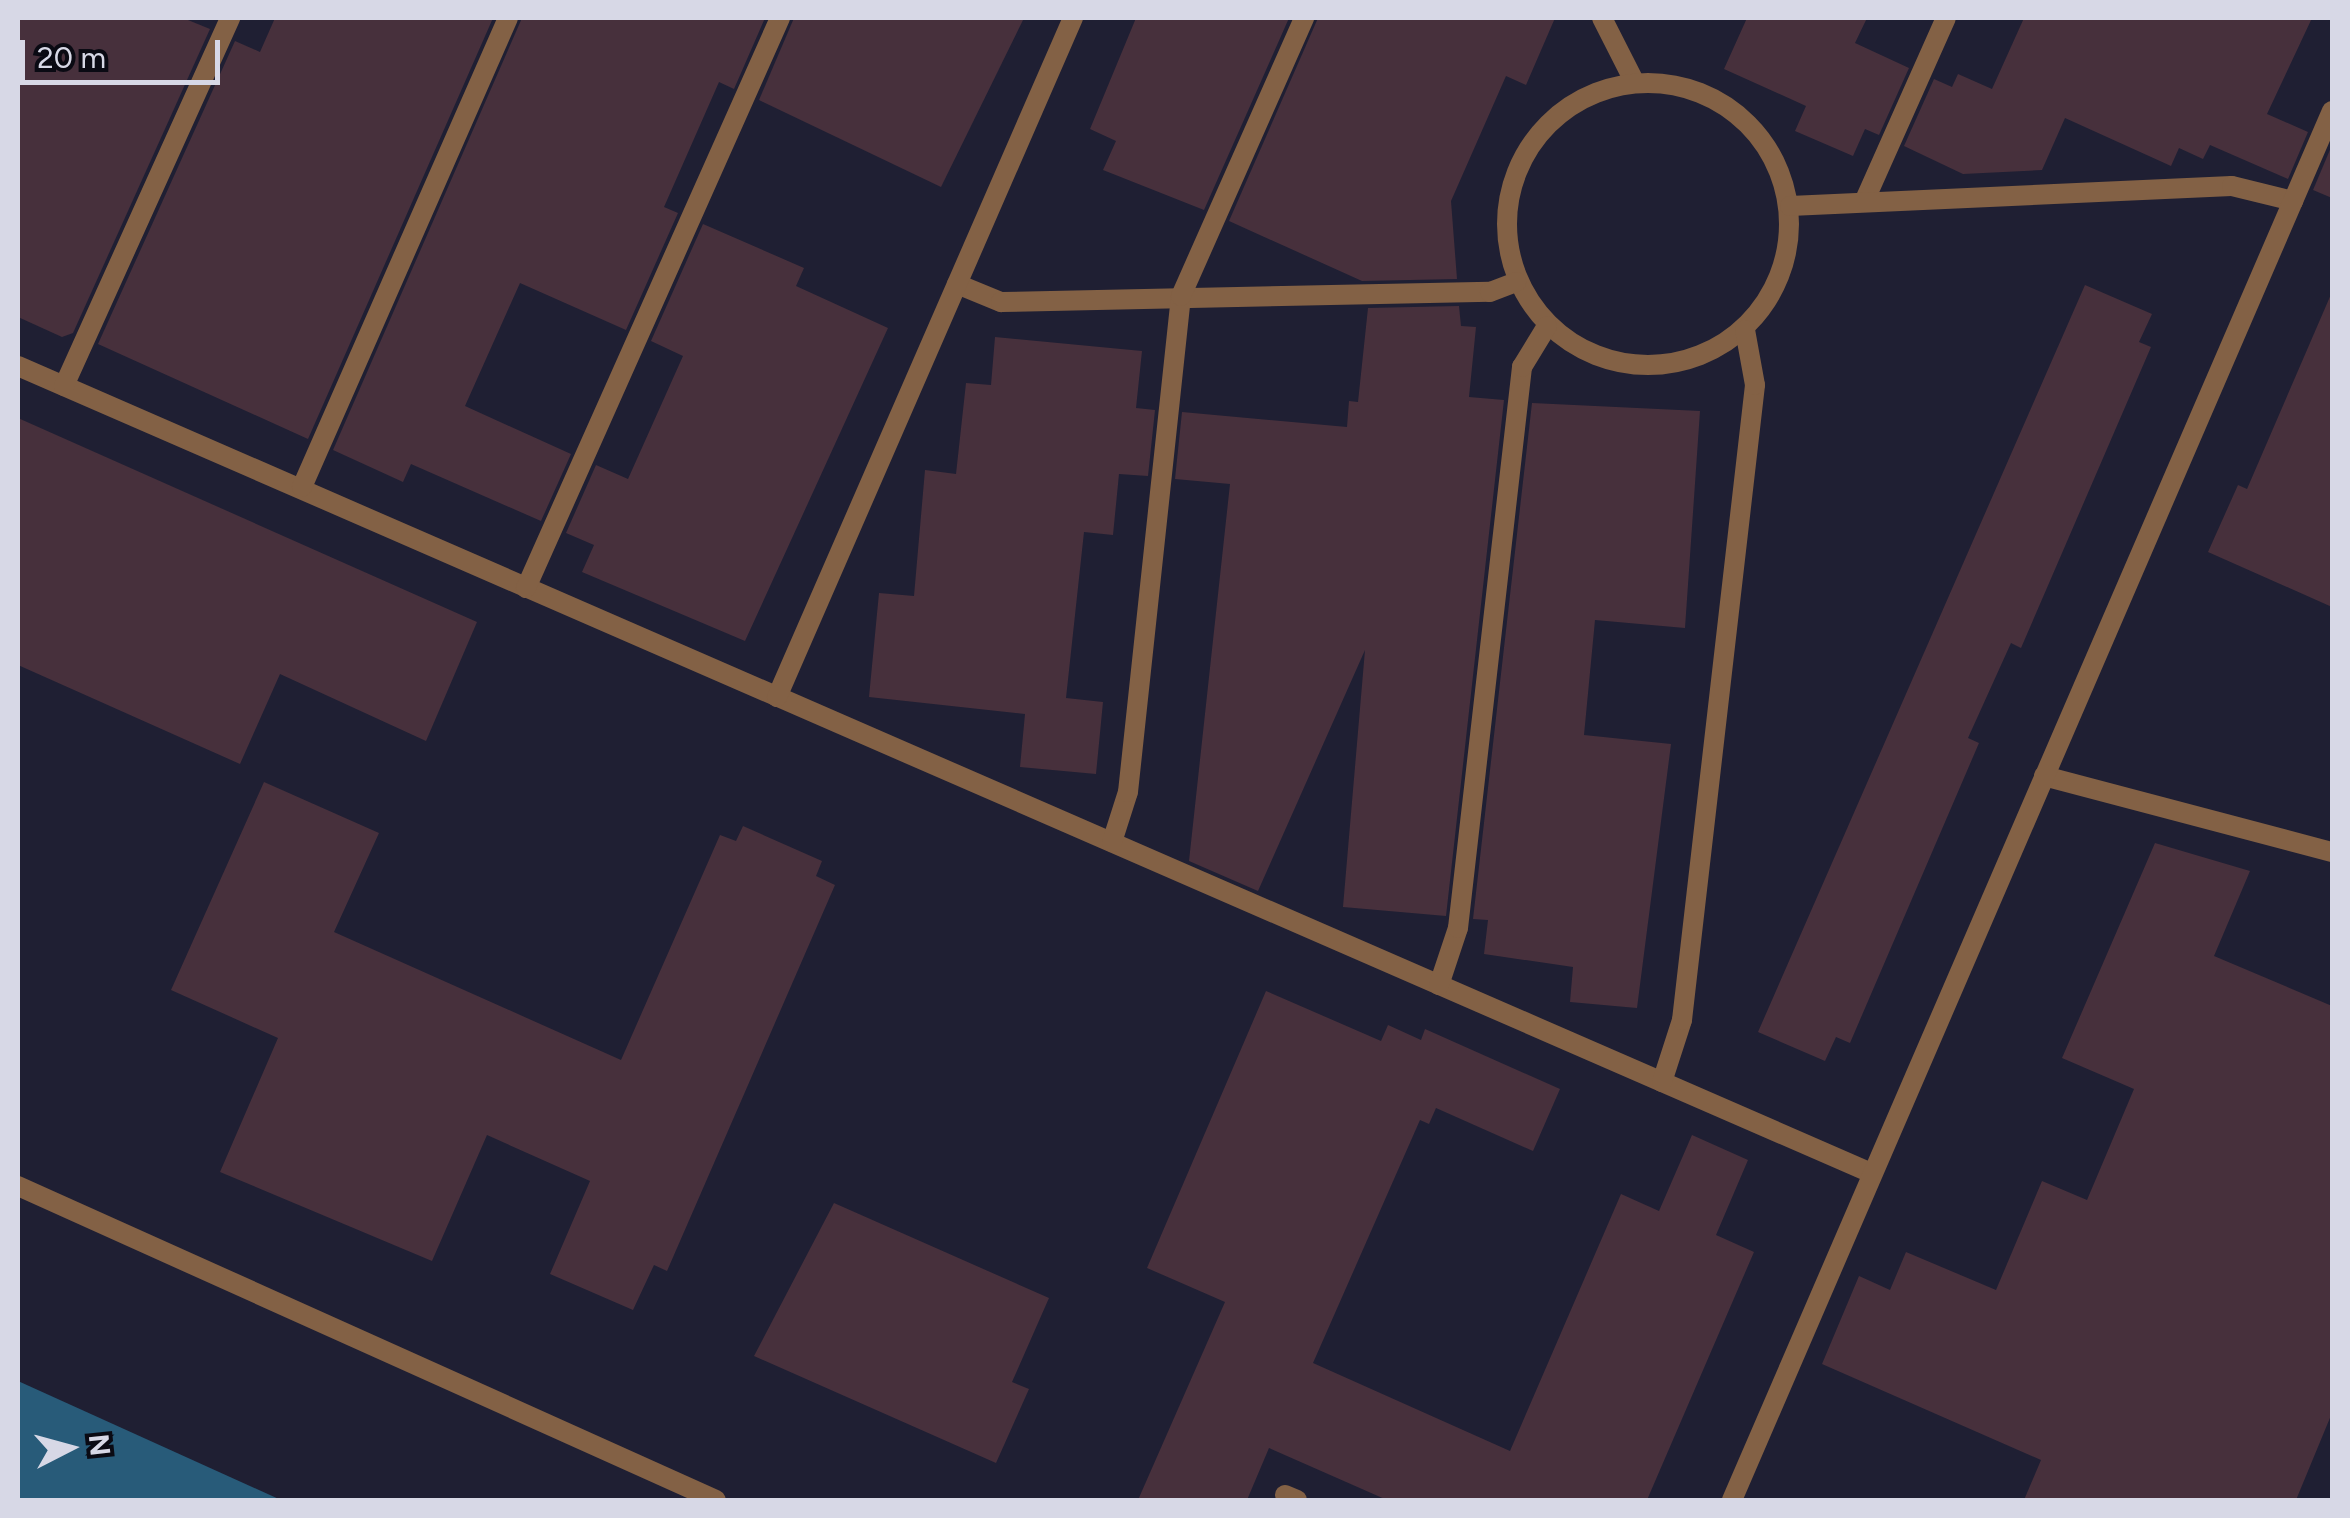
<!DOCTYPE html>
<html>
<head>
<meta charset="utf-8">
<style>
	body { margin:0 }
	#map { position:relative; width:2350px; height:1518px; overflow:hidden; background:#1f1f33; font-family:Figtree,sans-serif }
	div>[style] { position:absolute }
	.water>* { inset:0; background:#285b79 }
	.building>* { inset:0; background:#47303c }
	.street>* { height:20px; margin:-10px; padding:0 10px; transform-origin:10px; border-radius:10px; background:#836145 }
	.street>.ring { margin:-10px; padding:0; box-sizing:content-box; background:none; border:20px solid #836145; border-radius:50% }
	span { translate:-50% -50%; white-space:nowrap; text-align:center; line-height:1.15; -webkit-text-stroke:10px #0a0a13; paint-order:stroke }
	.frame { position:absolute; inset:0; border:20px solid #d7d8e6; pointer-events:none }
	.north { position:absolute; left:20px; top:1398px; width:100px; height:100px; -webkit-text-stroke:8px #0a0a13; paint-order:stroke; rotate:84deg; font-size:28px; font-weight:700; line-height:40px; text-align:center; color:#d7d8e6 }
	.north::after { content:''; display:block; margin:auto; width:35px; height:45px; background:#d7d8e6; clip-path:polygon(50% 0,100% 100%,50% 72%,0 100%) }
	.scale { position:absolute; left:20px; top:40px; width:200px; height:45px; box-sizing:border-box; border:5px solid #d7d8e6; border-top:0; padding-left:12px; font-size:30px; line-height:35px; white-space:nowrap; color:#d7d8e6; -webkit-text-stroke:8px #0a0a13; paint-order:stroke }
</style>
</head>
<body>
<div id="map">
	<div class="water">
		<div style="clip-path:polygon(18px 1381px,281px 1500px,18px 1500px)"></div>
	</div>
	<div class="building">
		<div style="clip-path:polygon(18px 18px,183px 18px,210px 29px,73px 333px,62px 337px,18px 317px)"></div>
		<div style="clip-path:polygon(275px 18px,493px 18px,308px 439px,98px 344px,235px 41px,260px 52px)"></div>
		<div style="clip-path:polygon(522px 18px,765px 18px,734px 89px,719px 82px,664px 207px,678px 213px,626px 330px,520px 283px,465px 406px,571px 454px,541px 521px,411px 464px,403px 482px,333px 450px)"></div>
		<div style="clip-path:polygon(794px 18px,1024px 18px,941px 187px,759px 100px)"></div>
		<div style="clip-path:polygon(1136px 18px,1289px 18px,1204px 210px,1103px 170px,1116px 141px,1090px 129px)"></div>
		<div style="clip-path:polygon(1318px 18px,1555px 18px,1526px 85px,1506px 76px,1451px 201px,1457px 279px,1362px 281px,1229px 221px)"></div>
		<div style="clip-path:polygon(1747px 18px,1867px 18px,1855px 43px,1909px 68px,1879px 135px,1865px 129px,1853px 156px,1795px 131px,1806px 106px,1724px 69px)"></div>
		<div style="clip-path:polygon(2024px 18px,2312px 18px,2267px 114px,2308px 132px,2288px 179px,2210px 145px,2203px 159px,2179px 148px,2171px 166px,2065px 118px,2042px 170px,1963px 174px,1904px 146px,1934px 79px,1952px 87px,1958px 74px,1992px 89px)"></div>
		<div style="clip-path:polygon(2332px 145px,2332px 198px,2313px 190px)"></div>
		<div style="clip-path:polygon(703px 224px,804px 268px,796px 286px,888px 328px,745px 641px,582px 572px,594px 545px,566px 533px,596px 465px,628px 479px,683px 356px,651px 341px)"></div>
		<div style="clip-path:polygon(2085px 285px,2152px 314px,2139px 342px,2151px 347px,2021px 648px,2011px 643px,1968px 738px,1979px 743px,1850px 1043px,1836px 1037px,1825px 1061px,1758px 1032px)"></div>
		<div style="clip-path:polygon(2332px 292px,2332px 607px,2208px 552px,2238px 485px,2247px 489px)"></div>
		<div style="clip-path:polygon(1459px 306px,1461px 326px,1476px 327px,1469px 397px,1504px 400px,1446px 916px,1343px 907px,1365px 650px,1258px 891px,1189px 861px,1230px 484px,1175px 479px,1182px 412px,1347px 427px,1349px 401px,1358px 402px,1368px 308px)"></div>
		<div style="clip-path:polygon(995px 337px,1142px 351px,1136px 408px,1155px 410px,1148px 476px,1119px 474px,1113px 535px,1084px 532px,1066px 698px,1103px 702px,1096px 774px,1020px 767px,1025px 714px,869px 697px,879px 593px,914px 596px,925px 470px,956px 474px,966px 383px,991px 385px)"></div>
		<div style="clip-path:polygon(1532px 403px,1700px 411px,1685px 628px,1595px 620px,1584px 735px,1671px 744px,1637px 1008px,1570px 1002px,1573px 967px,1484px 954px,1488px 920px,1473px 919px)"></div>
		<div style="clip-path:polygon(18px 418px,477px 622px,426px 741px,280px 674px,240px 764px,18px 665px)"></div>
		<div style="clip-path:polygon(264px 782px,379px 833px,334px 932px,621px 1060px,720px 835px,736px 841px,743px 826px,822px 861px,816px 876px,835px 885px,667px 1271px,654px 1265px,633px 1310px,550px 1274px,590px 1181px,487px 1135px,432px 1261px,220px 1172px,278px 1038px,171px 990px)"></div>
		<div style="clip-path:polygon(2155px 843px,2250px 871px,2214px 956px,2332px 1006px,2332px 1413px,2296px 1500px,2024px 1500px,2041px 1460px,1822px 1364px,1859px 1276px,1890px 1290px,1906px 1252px,1996px 1290px,2042px 1181px,2087px 1200px,2134px 1089px,2062px 1058px)"></div>
		<div style="clip-path:polygon(1266px 991px,1381px 1041px,1388px 1025px,1421px 1040px,1425px 1029px,1560px 1089px,1533px 1151px,1436px 1108px,1429px 1124px,1420px 1120px,1313px 1363px,1510px 1451px,1621px 1194px,1659px 1211px,1692px 1135px,1748px 1160px,1716px 1235px,1754px 1252px,1647px 1500px,1387px 1500px,1269px 1448px,1247px 1500px,1138px 1500px,1225px 1302px,1147px 1268px)"></div>
		<div style="clip-path:polygon(834px 1203px,1049px 1298px,1012px 1382px,1029px 1389px,996px 1463px,754px 1356px)"></div>
	</div>
	<div class="street">
		<div style="left:1602px;top:18px;width:71px;rotate:63.1deg"></div>
		<div class="ring" style="left:1507px;top:83px;width:262px;height:262px"></div>
		<div style="left:1864px;top:202px;width:201px;rotate:-66deg"></div>
		<div style="left:1790px;top:206px;width:442px;rotate:-2.6deg"></div>
		<div style="left:2232px;top:186px;width:63px;rotate:13.8deg"></div>
		<div style="left:957px;top:284px;width:48px;rotate:22.2deg"></div>
		<div style="left:1001px;top:302px;width:489px;rotate:-1.2deg"></div>
		<div style="left:1490px;top:292px;width:28px;rotate:-21deg"></div>
		<div style="left:18px;top:366px;width:2021px;rotate:23.53deg"></div>
		<div style="left:64px;top:386px;width:404px;rotate:-65.7deg"></div>
		<div style="left:302px;top:487px;width:512px;rotate:-66.29deg"></div>
		<div style="left:526px;top:588px;width:624px;rotate:-65.98deg"></div>
		<div style="left:777px;top:697px;width:741px;rotate:-66.45deg"></div>
		<div style="left:2044px;top:776px;width:298px;rotate:14.8deg"></div>
		<div style="left:1112px;top:842px;width:52px;rotate:-72.3deg"></div>
		<div style="left:1128px;top:792px;width:499px;rotate:-83.9deg"></div>
		<div style="left:1181px;top:296px;width:304px;rotate:-66.1deg"></div>
		<div style="left:1439px;top:985px;width:60px;rotate:-71.6deg"></div>
		<div style="left:1458px;top:928px;width:565px;rotate:-83.49deg"></div>
		<div style="left:1522px;top:367px;width:48px;rotate:-58.6deg"></div>
		<div style="left:1662px;top:1082px;width:65px;rotate:-72.1deg"></div>
		<div style="left:1682px;top:1020px;width:639px;rotate:-83.44deg"></div>
		<div style="left:1755px;top:385px;width:56px;rotate:-100.3deg"></div>
		<div style="left:18px;top:1186px;width:765px;rotate:24.22deg"></div>
		<div style="left:1285px;top:1495px;width:13px;rotate:23deg"></div>
		<div style="left:1732px;top:1500px;width:1513px;rotate:-66.64deg"></div>
	</div>
	<div class="frame"></div>
	<div class="north">N</div>
	<div class="scale">20 m</div>
</div>
</body>
</html>
